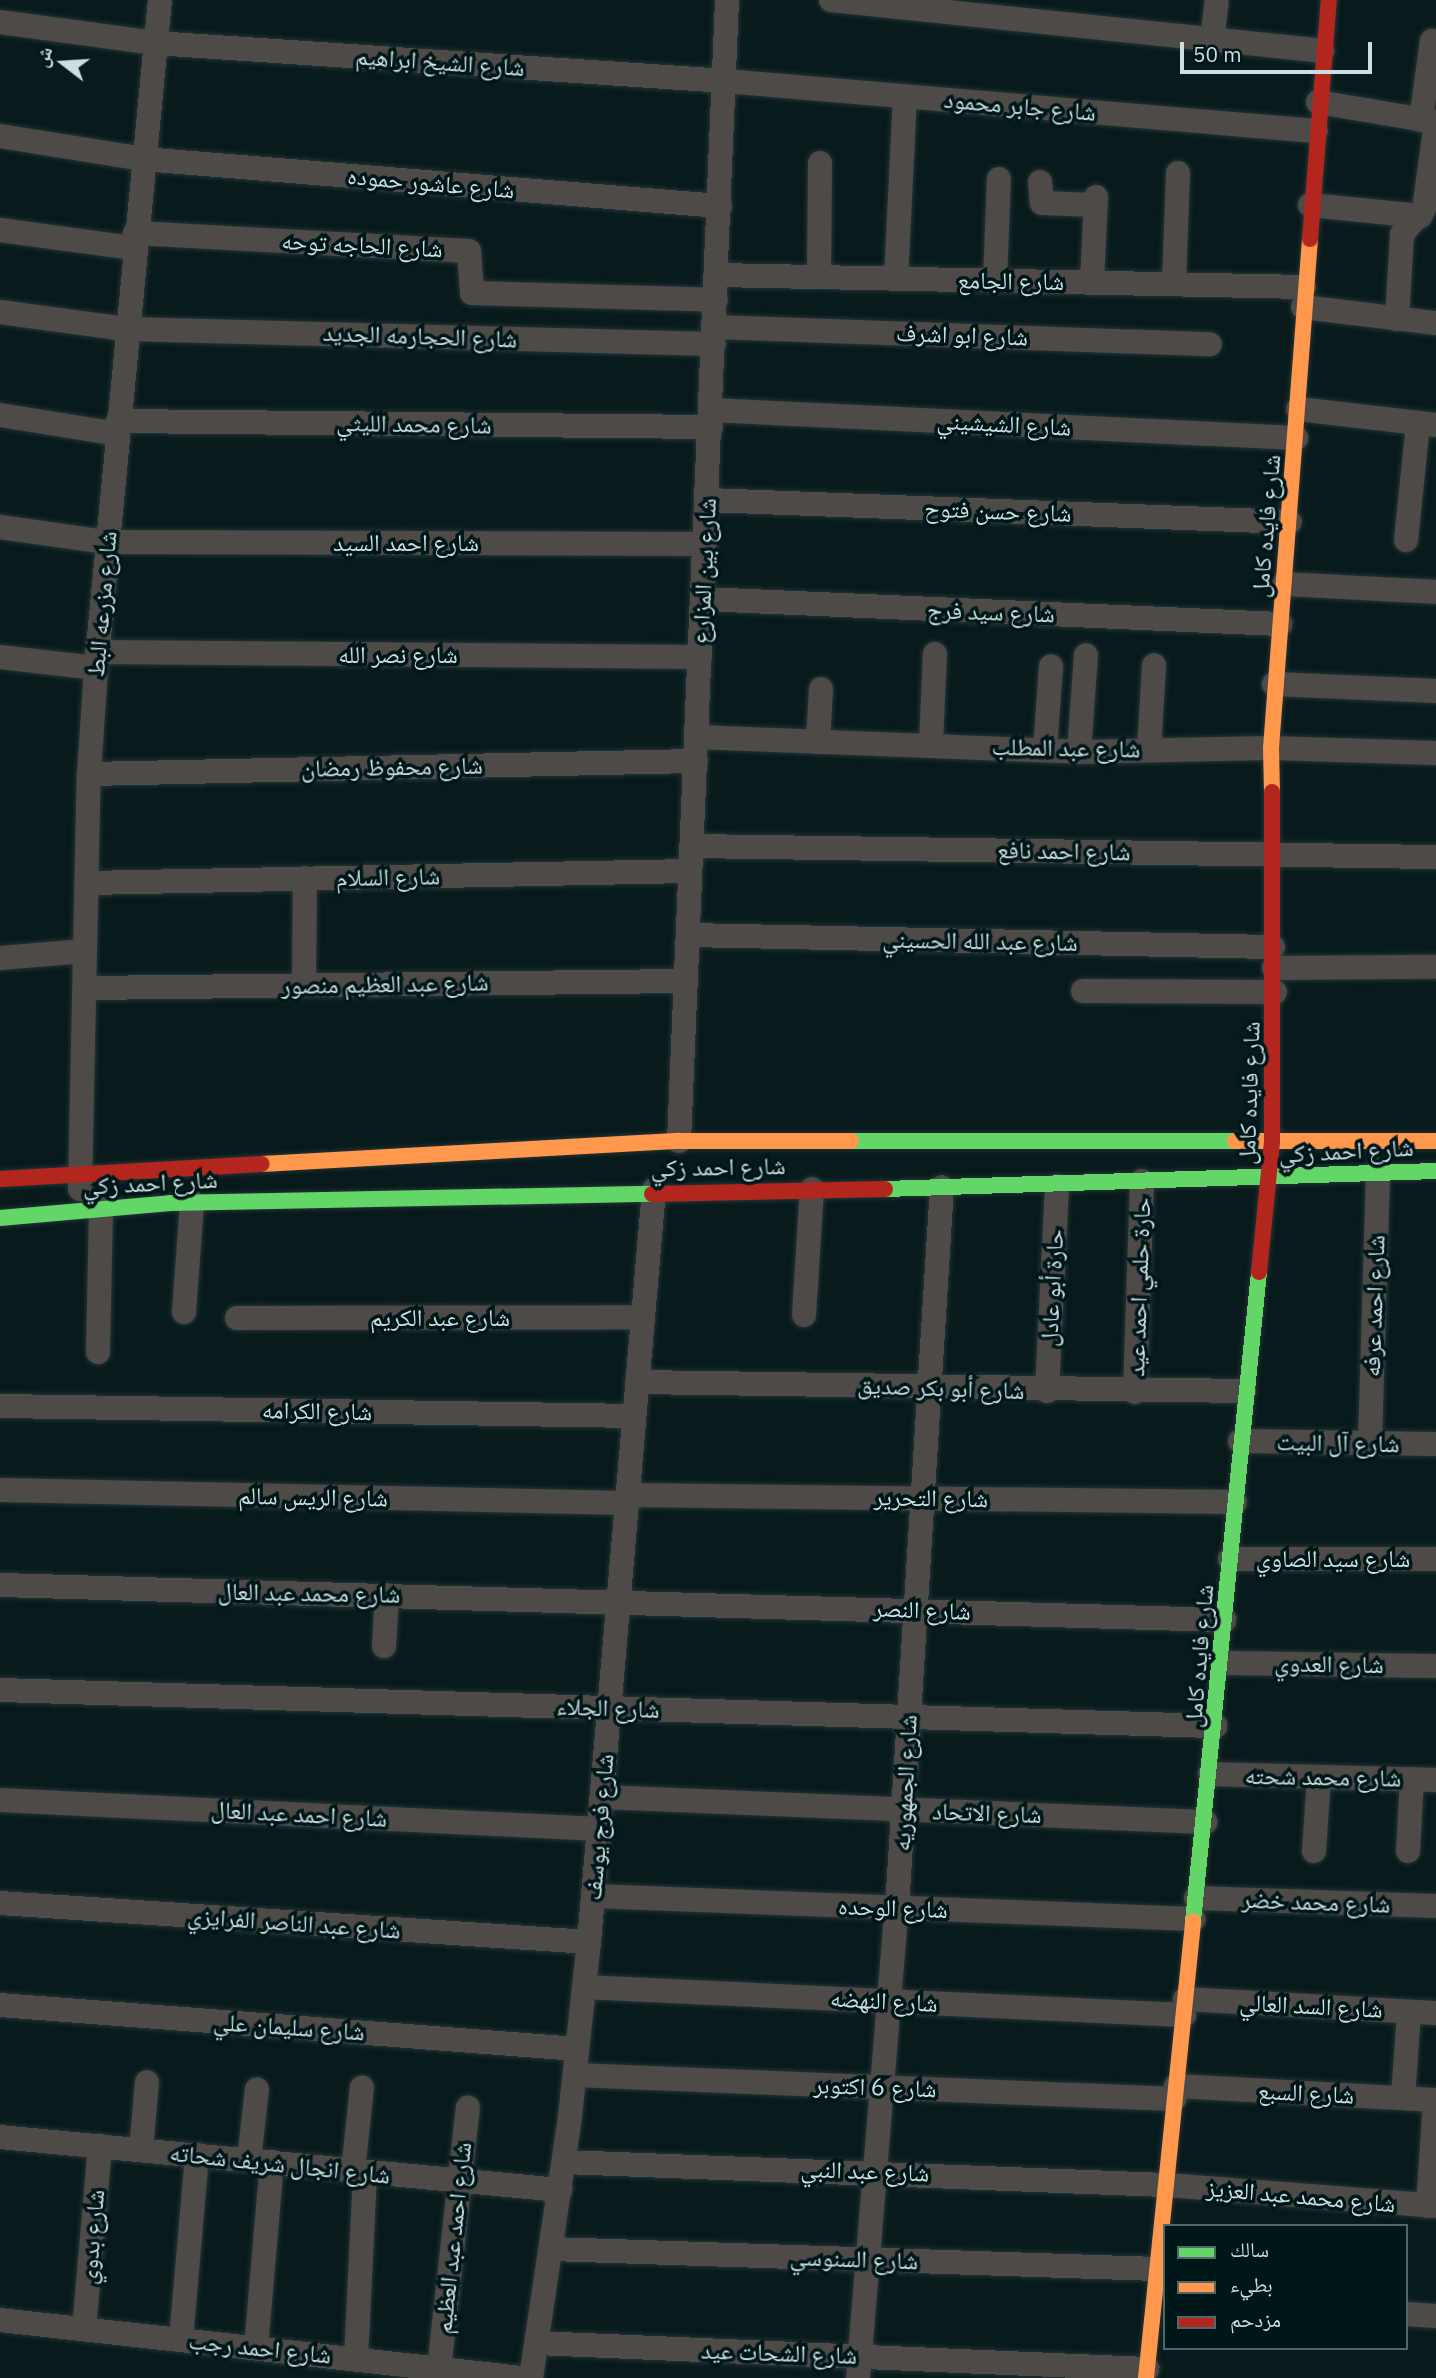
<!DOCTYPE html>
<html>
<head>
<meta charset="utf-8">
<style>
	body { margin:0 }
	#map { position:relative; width:1436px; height:2378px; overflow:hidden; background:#081a1c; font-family:"IBM Plex Sans","Noto Naskh Arabic",sans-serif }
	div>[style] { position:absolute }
	.roads { filter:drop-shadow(0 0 2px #253436) drop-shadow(0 0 2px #253436) }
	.street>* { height:24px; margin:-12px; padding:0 12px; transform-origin:12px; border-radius:12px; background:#4d4a48 }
	.fast>* { height:16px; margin:-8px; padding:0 8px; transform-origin:8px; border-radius:8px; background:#63d668 }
	.slow>* { height:16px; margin:-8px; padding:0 8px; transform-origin:8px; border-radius:8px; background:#ff974d }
	.jam>* { height:16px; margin:-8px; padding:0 8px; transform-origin:8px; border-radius:8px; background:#b3261e }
	span { translate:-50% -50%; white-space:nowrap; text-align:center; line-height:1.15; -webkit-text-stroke:7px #001719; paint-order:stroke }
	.street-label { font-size:24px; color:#ccdee0 }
	.legend { position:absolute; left:1163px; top:2224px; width:245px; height:126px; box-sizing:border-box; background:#001719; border:2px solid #526769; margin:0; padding:9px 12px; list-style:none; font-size:21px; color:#ccdee0 }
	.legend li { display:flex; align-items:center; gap:14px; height:35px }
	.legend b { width:35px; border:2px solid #526769 }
	.north { position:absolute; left:28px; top:28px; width:70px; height:70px; -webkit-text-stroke:5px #001719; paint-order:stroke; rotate:287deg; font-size:19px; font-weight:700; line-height:28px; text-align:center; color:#ccdee0 }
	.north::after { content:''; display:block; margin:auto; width:24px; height:32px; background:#ccdee0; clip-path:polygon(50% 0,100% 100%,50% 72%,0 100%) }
	.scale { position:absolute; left:1180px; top:42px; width:192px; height:32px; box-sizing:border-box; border:4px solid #ccdee0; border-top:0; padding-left:9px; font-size:21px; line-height:24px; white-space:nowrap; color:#ccdee0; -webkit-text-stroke:5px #001719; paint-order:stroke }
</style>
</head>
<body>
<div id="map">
	<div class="roads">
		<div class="street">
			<div style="left:831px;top:0;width:494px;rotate:5.9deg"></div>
			<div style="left:0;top:22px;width:156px;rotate:7.7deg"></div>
			<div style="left:155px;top:43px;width:571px;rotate:3.81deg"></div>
			<div style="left:725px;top:81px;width:593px;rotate:4.84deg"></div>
			<div style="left:1212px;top:40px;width:38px;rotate:-83deg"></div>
			<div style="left:1318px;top:102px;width:120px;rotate:9.6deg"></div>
			<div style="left:1421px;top:120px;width:80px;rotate:-82.1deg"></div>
			<div style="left:0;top:136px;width:145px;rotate:9.1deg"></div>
			<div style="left:143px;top:159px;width:579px;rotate:4.66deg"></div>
			<div style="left:1040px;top:182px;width:21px;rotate:85deg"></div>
			<div style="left:1042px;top:203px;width:53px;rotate:2.2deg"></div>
			<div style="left:1310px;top:205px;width:111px;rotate:5.7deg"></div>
			<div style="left:0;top:230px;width:135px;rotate:7.7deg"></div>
			<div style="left:135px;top:233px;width:334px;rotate:3.1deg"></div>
			<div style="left:469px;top:251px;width:42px;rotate:85.9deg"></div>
			<div style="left:472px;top:293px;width:244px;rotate:1.6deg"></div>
			<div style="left:717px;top:275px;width:587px;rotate:1.17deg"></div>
			<div style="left:819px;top:277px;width:114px;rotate:-89.5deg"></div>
			<div style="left:896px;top:279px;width:182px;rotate:-87.2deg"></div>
			<div style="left:995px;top:281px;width:102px;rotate:-87.8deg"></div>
			<div style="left:1092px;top:282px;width:85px;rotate:-87.3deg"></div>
			<div style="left:1174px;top:283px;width:110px;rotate:-87.9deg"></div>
			<div style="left:1303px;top:307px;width:134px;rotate:6.9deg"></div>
			<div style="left:0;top:312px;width:127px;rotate:7.7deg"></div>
			<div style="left:126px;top:329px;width:588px;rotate:1.46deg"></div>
			<div style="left:1397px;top:319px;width:85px;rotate:-86.6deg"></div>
			<div style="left:1402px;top:234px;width:33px;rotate:-49deg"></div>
			<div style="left:1424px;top:209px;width:88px;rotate:-82.1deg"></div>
			<div style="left:715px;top:327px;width:495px;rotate:2deg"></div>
			<div style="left:1298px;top:409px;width:139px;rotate:6.6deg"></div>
			<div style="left:711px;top:410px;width:586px;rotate:2.74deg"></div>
			<div style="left:0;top:415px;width:119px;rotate:9.2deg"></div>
			<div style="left:118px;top:421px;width:593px;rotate:0.58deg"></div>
			<div style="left:707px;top:500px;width:583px;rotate:2.16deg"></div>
			<div style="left:0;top:527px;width:108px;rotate:8deg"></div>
			<div style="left:107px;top:542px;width:598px;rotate:0.19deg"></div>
			<div style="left:1406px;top:540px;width:118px;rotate:-84.1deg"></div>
			<div style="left:1284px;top:584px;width:152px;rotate:3deg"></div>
			<div style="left:703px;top:599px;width:578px;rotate:2.48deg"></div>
			<div style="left:97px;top:652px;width:603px;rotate:0.48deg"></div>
			<div style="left:0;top:657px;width:97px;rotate:6.5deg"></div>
			<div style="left:1274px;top:684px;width:162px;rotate:2.5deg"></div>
			<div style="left:696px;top:737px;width:383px;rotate:2.2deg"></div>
			<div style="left:1079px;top:752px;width:192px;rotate:-1.2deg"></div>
			<div style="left:1271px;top:748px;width:165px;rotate:1.7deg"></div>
			<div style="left:818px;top:742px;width:53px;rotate:-86.8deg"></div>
			<div style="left:931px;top:744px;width:90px;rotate:-87.5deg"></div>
			<div style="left:1045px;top:750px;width:84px;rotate:-85.9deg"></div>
			<div style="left:1149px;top:750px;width:85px;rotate:-86.6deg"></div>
			<div style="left:1079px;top:752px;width:97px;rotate:-85.9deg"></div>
			<div style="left:89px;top:774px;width:607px;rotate:-1.23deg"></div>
			<div style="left:692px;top:846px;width:744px;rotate:0.85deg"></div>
			<div style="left:87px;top:883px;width:603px;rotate:-1.14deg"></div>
			<div style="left:688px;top:935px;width:585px;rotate:1.18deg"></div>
			<div style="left:0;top:958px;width:85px;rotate:-4.7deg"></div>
			<div style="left:1274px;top:968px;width:162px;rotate:-0.4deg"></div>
			<div style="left:304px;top:985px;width:107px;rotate:-89.5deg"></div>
			<div style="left:85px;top:988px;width:600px;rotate:-0.67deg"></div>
			<div style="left:1083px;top:991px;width:192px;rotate:0.3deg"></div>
			<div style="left:679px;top:1141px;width:1142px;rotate:-87.59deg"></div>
			<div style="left:80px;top:1189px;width:415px;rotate:-88.8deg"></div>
			<div style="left:89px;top:774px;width:106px;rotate:-86.2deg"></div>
			<div style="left:96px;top:668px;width:671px;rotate:-84.53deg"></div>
			<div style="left:184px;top:1312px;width:110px;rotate:-85.8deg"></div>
			<div style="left:804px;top:1315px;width:126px;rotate:-86.4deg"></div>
			<div style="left:237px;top:1318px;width:406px;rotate:-0.1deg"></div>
			<div style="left:98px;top:1352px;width:143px;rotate:-88.8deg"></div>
			<div style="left:637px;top:1382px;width:607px;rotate:0.85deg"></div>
			<div style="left:1047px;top:1391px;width:205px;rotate:-87.2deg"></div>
			<div style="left:1135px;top:1392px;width:211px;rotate:-88.1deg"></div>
			<div style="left:0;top:1406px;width:634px;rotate:0.9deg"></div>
			<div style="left:1240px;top:1441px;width:196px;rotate:0.9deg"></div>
			<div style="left:1370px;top:1443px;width:273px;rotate:-88.3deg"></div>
			<div style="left:0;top:1490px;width:627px;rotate:1.19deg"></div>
			<div style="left:628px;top:1495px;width:607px;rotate:0.66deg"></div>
			<div style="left:1230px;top:1559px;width:206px"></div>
			<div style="left:0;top:1585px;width:1225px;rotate:1.64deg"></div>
			<div style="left:384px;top:1646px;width:51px;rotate:-86.6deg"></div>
			<div style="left:1222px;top:1663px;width:214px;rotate:0.8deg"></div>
			<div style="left:0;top:1690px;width:1216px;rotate:1.7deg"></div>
			<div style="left:1210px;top:1774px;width:226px;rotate:1.5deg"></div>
			<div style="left:602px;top:1797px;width:604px;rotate:2.37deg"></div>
			<div style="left:0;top:1800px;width:600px;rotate:2.77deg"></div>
			<div style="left:1314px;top:1851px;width:74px;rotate:-86.1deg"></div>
			<div style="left:1408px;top:1851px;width:72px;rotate:-86.8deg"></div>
			<div style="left:593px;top:1896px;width:601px;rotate:2.19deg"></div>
			<div style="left:1196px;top:1898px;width:240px;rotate:1.9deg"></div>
			<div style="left:0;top:1903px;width:590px;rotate:3.79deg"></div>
			<div style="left:584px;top:1987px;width:601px;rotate:2.67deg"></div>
			<div style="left:1185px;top:1999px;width:251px;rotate:3.2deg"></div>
			<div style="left:0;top:2005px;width:579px;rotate:4.36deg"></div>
			<div style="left:575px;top:2075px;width:600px;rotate:2.29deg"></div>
			<div style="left:1176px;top:2086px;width:260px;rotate:3.1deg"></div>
			<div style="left:1403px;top:2098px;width:86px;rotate:-86deg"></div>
			<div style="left:0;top:2137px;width:563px;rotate:5.41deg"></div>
			<div style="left:141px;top:2150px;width:68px;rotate:-85deg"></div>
			<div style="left:249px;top:2160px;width:71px;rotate:-83.6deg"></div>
			<div style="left:564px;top:2162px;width:602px;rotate:2.19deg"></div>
			<div style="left:1166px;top:2185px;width:271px;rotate:4.4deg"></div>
			<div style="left:353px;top:2171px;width:84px;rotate:-83.9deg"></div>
			<div style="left:1428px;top:2206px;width:106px;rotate:-86.2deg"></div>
			<div style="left:551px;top:2249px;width:607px;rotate:1.89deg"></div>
			<div style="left:1406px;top:2314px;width:30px;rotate:4deg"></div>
			<div style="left:0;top:2320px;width:524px;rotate:6.35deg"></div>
			<div style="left:84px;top:2329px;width:184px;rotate:-85deg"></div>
			<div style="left:181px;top:2339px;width:185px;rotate:-85deg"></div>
			<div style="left:537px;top:2343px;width:611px;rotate:2.44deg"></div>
			<div style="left:256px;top:2348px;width:187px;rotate:-85.1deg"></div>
			<div style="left:356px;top:2359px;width:187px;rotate:-87.2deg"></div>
			<div style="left:439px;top:2369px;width:263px;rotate:-83.7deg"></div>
			<div style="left:531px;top:2378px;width:265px;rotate:-81.5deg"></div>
			<div style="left:570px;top:2116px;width:175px;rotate:-83.8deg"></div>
			<div style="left:589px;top:1942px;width:755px;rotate:-85.06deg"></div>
			<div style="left:858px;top:2378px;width:472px;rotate:-85.3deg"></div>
			<div style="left:897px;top:1908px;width:722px;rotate:-86.43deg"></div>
		</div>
		<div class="fast">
			<div style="left:851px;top:1141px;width:384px"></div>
			<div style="left:885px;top:1189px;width:551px;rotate:-1.87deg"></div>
			<div style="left:0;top:1218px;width:171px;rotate:-5deg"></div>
			<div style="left:170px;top:1203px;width:482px;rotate:-1.1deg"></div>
			<div style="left:1193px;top:1921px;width:652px;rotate:-84.19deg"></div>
		</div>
		<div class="slow">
			<div style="left:1272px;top:792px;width:44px;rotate:-91.3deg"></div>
			<div style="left:1271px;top:748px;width:510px;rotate:-85.62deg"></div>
			<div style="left:1235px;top:1141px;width:201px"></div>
			<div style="left:262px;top:1164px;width:418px;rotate:-3.2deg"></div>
			<div style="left:679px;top:1141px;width:172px"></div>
			<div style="left:1146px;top:2378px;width:459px;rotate:-84.1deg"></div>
		</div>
		<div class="jam">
			<div style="left:1310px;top:239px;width:240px;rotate:-85.5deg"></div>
			<div style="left:0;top:1179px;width:262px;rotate:-3.3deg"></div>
			<div style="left:652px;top:1194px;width:233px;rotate:-1.2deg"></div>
			<div style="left:1259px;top:1272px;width:131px;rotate:-84.3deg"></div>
			<div style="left:1272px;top:1142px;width:350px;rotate:-90deg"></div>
		</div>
	</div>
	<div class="street-label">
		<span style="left:440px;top:62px;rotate:4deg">شارع الشيخ ابراهيم</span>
		<span style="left:1020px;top:106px;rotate:5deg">شارع جابر محمود</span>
		<span style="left:431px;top:183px;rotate:5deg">شارع عاشور حموده</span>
		<span style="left:362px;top:245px;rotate:3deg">شارع الحاجه توحه</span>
		<span style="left:1011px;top:281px;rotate:1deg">شارع الجامع</span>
		<span style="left:962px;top:335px;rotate:2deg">شارع ابو اشرف</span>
		<span style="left:420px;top:336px;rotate:2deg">شارع الحجارمه الجديد</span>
		<span style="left:414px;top:424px;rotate:1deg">شارع محمد الليثي</span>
		<span style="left:1004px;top:424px;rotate:3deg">شارع الشيشيني</span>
		<span style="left:998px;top:511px;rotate:2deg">شارع حسن فتوح</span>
		<span style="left:1266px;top:526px;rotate:-85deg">شارع فايده كامل</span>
		<span style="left:406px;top:543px">شارع احمد السيد</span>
		<span style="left:704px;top:571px;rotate:-87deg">شارع بين المزارع</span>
		<span style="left:102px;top:604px;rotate:-85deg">شارع مزرعه البط</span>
		<span style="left:991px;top:612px;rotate:2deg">شارع سيد فرج</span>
		<span style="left:398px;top:655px">شارع نصر الله</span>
		<span style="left:1066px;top:748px;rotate:1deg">شارع عبد المطلب</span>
		<span style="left:392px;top:767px;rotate:-1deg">شارع محفوظ رمضان</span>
		<span style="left:1064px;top:851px;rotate:1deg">شارع احمد نافع</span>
		<span style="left:388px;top:877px;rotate:-1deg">شارع السلام</span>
		<span style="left:980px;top:941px;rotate:1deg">شارع عبد الله الحسيني</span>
		<span style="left:385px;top:984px;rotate:-1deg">شارع عبد العظيم منصور</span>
		<span style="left:1249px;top:1093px;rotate:-88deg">شارع فايده كامل</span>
		<span style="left:1346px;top:1151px;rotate:-3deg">شارع احمد زكي</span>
		<span style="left:718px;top:1167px;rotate:-1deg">شارع احمد زكي</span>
		<span style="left:150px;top:1183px;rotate:-3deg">شارع احمد زكي</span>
		<span style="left:1139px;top:1287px;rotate:-88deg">حارة حلمي احمد عيد</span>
		<span style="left:1052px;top:1288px;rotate:-87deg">حارة أبو عادل</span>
		<span style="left:1374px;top:1306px;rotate:-88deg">شارع احمد عرفه</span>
		<span style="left:440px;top:1318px">شارع عبد الكريم</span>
		<span style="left:941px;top:1388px;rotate:2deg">شارع أبو بكر صديق</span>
		<span style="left:317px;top:1411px;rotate:1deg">شارع الكرامه</span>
		<span style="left:1338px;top:1443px;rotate:1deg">شارع آل البيت</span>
		<span style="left:313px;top:1497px;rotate:1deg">شارع الريس سالم</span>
		<span style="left:931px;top:1498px;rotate:1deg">شارع التحرير</span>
		<span style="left:1333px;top:1559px">شارع سيد الصاوي</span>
		<span style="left:309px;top:1593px;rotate:1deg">شارع محمد عبد العال</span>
		<span style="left:922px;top:1610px;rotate:2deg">شارع النصر</span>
		<span style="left:1199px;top:1656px;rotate:-85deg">شارع فايده كامل</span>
		<span style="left:1329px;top:1664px;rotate:1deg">شارع العدوي</span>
		<span style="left:608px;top:1708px;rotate:2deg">شارع الجلاء</span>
		<span style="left:1323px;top:1777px;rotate:1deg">شارع محمد شحته</span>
		<span style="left:905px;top:1783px;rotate:-87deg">شارع الجمهوريه</span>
		<span style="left:987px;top:1813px;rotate:2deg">شارع الاتحاد</span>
		<span style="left:299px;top:1814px;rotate:3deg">شارع احمد عبد العال</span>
		<span style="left:599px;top:1827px;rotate:-85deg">شارع فرج يوسف</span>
		<span style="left:1316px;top:1902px;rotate:2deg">شارع محمد خضر</span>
		<span style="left:893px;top:1908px;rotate:2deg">شارع الوحده</span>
		<span style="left:294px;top:1923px;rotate:4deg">شارع عبد الناصر الفرايزي</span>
		<span style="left:884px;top:2001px;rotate:3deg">شارع النهضه</span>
		<span style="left:1311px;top:2006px;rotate:3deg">شارع السد العالي</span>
		<span style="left:289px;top:2027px;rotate:4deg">شارع سليمان علي</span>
		<span style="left:875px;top:2087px;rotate:2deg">شارع 6 اكتوبر</span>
		<span style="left:1306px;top:2093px;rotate:3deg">شارع السبع</span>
		<span style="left:280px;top:2164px;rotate:6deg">شارع انجال شريف شحاته</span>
		<span style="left:865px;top:2171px;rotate:2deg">شارع عبد النبي</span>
		<span style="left:1301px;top:2196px;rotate:5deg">شارع محمد عبد العزيز</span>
		<span style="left:92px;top:2237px;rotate:-85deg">شارع بدوي</span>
		<span style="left:453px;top:2238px;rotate:-84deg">شارع احمد عبد العظيم</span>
		<span style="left:854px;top:2259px;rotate:2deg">شارع السنوسي</span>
		<span style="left:260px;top:2348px;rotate:6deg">شارع احمد رجب</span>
		<span style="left:779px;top:2353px;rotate:2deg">شارع الشحات عيد</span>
	</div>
	<ul class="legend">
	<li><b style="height:9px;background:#63d668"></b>سالك</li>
	<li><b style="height:9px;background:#ff974d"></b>بطيء</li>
	<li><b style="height:9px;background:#b3261e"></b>مزدحم</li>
	</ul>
	<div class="north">ش</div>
	<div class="scale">50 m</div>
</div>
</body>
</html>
